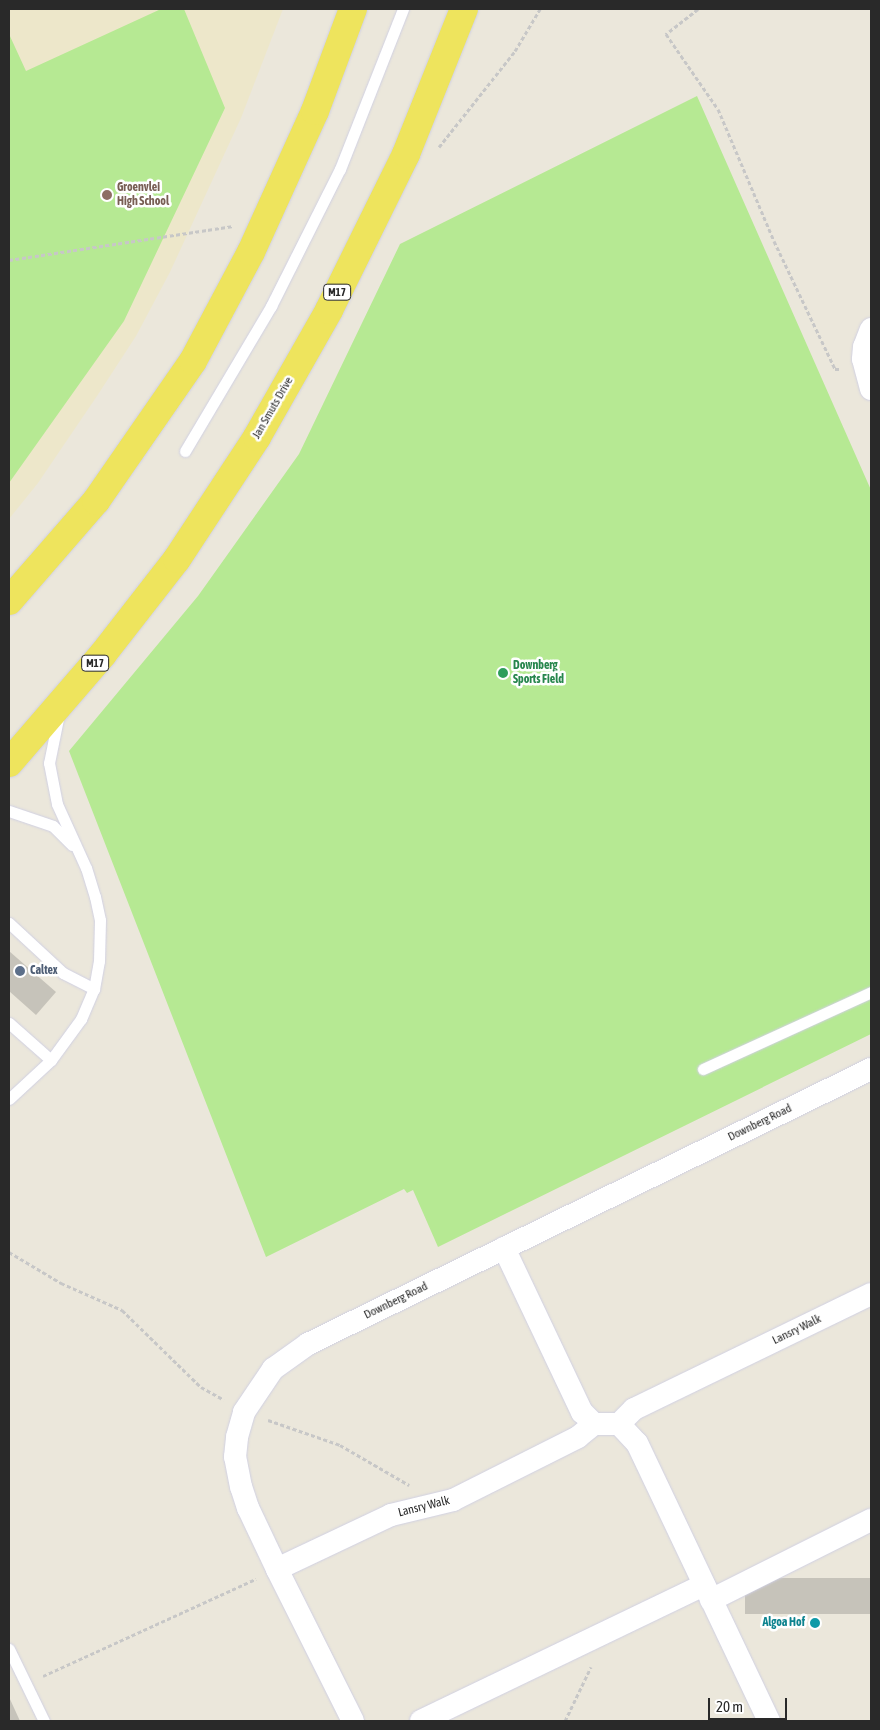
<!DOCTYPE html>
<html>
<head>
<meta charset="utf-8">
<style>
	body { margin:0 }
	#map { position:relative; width:880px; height:1730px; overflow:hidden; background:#ebe7db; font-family:"Asap Condensed",sans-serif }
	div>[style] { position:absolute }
	.education>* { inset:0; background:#ede7ca }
	.pitch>* { inset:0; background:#b6e993 }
	.building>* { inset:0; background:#c6c3ba; transform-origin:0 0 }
	.path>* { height:3px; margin-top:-1.5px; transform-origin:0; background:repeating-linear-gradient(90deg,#c7c7c7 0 4px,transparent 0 6.5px) }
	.roads { filter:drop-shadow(0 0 1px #d0d0e2) drop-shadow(0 0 1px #d0d0e2) }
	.lane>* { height:11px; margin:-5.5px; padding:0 5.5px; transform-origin:5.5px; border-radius:5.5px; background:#fff }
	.street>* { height:22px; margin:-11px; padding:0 11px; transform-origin:11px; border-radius:11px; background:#fff }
	.primary>* { height:28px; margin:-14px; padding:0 14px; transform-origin:14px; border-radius:14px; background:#eee45d }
	.dots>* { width:14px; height:14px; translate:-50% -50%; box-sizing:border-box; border:2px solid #fff; border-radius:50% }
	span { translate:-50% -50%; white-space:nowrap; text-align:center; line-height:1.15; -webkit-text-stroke:5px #fff; paint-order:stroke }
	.shield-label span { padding:1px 4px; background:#fff; border:1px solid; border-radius:4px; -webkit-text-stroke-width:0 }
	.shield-label { font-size:11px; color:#292929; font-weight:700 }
	.education-label { font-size:12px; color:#785e54; font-weight:700 }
	.left { translate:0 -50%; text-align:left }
	.street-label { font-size:12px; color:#292929 }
	.leisure-label { font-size:12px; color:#27864d; font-weight:700 }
	.service-label { font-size:12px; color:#4e5e75; font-weight:700 }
	.culture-label { font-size:12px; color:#0d838f; font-weight:700 }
	.right { translate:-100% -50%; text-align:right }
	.frame { position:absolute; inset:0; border:10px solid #292929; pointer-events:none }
	.scale { position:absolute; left:708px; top:1698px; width:79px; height:22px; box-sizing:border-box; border:2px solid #292929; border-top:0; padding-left:6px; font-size:15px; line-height:18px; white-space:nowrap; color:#292929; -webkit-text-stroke:4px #fff; paint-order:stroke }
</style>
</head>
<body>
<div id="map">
	<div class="education">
		<div style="clip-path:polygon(9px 9px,283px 9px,241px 118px,170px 272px,136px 336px,97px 396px,38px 483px,9px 519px)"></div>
	</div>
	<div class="pitch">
		<div style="clip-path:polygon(161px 9px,184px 9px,225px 108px,124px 321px,9px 483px,9px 34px,26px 71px)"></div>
		<div style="clip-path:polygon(697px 96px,871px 490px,871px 1034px,438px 1247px,413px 1190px,407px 1193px,404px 1189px,266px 1257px,69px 751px,198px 596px,299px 454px,400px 244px)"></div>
	</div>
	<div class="building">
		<div style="clip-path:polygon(9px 951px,56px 992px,36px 1015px,9px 991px)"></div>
		<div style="left:871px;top:1578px;width:36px;height:126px;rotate:90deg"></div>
		<div style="clip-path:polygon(9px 1697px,20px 1721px,9px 1721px)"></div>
	</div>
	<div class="path">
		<div style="left:698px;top:9px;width:41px;rotate:142deg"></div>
		<div style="left:666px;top:34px;width:91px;rotate:55.3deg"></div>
		<div style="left:718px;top:109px;width:143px;rotate:67deg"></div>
		<div style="left:774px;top:241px;width:142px;rotate:64.5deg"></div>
		<div style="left:835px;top:369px;width:5px"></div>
		<div style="left:439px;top:147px;width:122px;rotate:-51.6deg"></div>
		<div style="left:515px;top:51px;width:49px;rotate:-59.2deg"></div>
		<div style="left:9px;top:260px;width:227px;rotate:-8.6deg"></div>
		<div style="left:9px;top:1252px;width:61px;rotate:30.8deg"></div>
		<div style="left:61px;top:1283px;width:67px;rotate:23.9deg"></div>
		<div style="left:122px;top:1310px;width:110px;rotate:44.3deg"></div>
		<div style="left:201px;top:1387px;width:26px;rotate:29deg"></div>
		<div style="left:268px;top:1420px;width:76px;rotate:19.1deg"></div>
		<div style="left:340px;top:1445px;width:80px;rotate:30.1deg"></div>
		<div style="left:43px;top:1676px;width:234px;rotate:-24.5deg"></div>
		<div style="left:565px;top:1721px;width:60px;rotate:-64.3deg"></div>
	</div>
	<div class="roads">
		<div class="lane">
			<div style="left:185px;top:451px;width:169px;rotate:-59.3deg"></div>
			<div style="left:271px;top:306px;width:153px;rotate:-63.3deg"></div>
			<div style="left:340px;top:169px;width:172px;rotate:-68.5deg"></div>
			<div style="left:9px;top:811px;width:46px;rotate:18.8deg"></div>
			<div style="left:53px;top:826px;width:27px;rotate:45deg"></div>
			<div style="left:9px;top:923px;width:74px;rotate:42.8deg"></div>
			<div style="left:63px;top:973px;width:35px;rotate:27deg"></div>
			<div style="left:9px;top:1023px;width:56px;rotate:41.4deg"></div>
			<div style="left:703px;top:1069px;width:185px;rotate:-24.6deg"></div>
			<div style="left:9px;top:1099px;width:57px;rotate:-42.9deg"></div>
			<div style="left:51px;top:1060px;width:51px;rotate:-53.8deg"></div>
			<div style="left:81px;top:1019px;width:33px;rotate:-67deg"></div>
			<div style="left:94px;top:989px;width:28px;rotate:-80deg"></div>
			<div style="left:99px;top:961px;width:41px;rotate:-88.6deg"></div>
			<div style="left:100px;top:920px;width:24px;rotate:-102deg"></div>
			<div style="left:95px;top:897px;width:30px;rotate:-107deg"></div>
			<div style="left:86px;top:868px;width:70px;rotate:-114.4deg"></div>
			<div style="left:57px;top:804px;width:42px;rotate:-101deg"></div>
			<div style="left:49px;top:763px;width:50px;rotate:-78.5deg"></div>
			<div style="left:9px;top:1649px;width:80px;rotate:64.1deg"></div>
		</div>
		<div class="street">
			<div style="left:871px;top:329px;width:19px;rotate:111deg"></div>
			<div style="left:864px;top:347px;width:12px;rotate:95deg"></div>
			<div style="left:863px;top:359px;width:31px;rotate:75deg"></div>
			<div style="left:504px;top:1248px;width:182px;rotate:64.6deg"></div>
			<div style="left:582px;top:1412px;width:17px;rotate:45deg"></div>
			<div style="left:594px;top:1424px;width:25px"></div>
			<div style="left:619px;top:1424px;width:26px;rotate:47deg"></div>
			<div style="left:637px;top:1443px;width:308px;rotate:64.6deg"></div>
			<div style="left:619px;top:1424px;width:21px;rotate:-45deg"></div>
			<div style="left:634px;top:1409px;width:263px;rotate:-25.9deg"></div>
			<div style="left:277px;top:1569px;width:126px;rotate:-25.3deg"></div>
			<div style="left:391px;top:1515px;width:64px;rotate:-13.6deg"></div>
			<div style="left:453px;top:1500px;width:140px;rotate:-26.7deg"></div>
			<div style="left:578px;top:1437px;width:21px;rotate:-39deg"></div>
			<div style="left:711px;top:1600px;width:179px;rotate:-26.6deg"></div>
			<div style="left:353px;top:1721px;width:170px;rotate:-116.6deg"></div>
			<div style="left:277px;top:1569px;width:68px;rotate:-115.4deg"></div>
			<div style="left:248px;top:1508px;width:22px;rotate:-108deg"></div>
			<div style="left:241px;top:1487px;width:31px;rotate:-101deg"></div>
			<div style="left:235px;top:1457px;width:20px;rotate:-84deg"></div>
			<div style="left:237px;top:1437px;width:26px;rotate:-74deg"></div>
			<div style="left:244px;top:1412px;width:52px;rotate:-56deg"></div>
			<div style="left:273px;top:1369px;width:43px;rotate:-35.5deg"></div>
			<div style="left:308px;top:1344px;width:627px;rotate:-26.03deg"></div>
			<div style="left:421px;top:1721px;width:314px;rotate:-25.7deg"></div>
		</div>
		<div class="primary">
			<div style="left:9px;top:601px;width:133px;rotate:-49deg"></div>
			<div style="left:96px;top:501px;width:170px;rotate:-55.3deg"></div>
			<div style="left:193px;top:361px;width:123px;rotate:-62deg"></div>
			<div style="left:251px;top:252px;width:155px;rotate:-65.6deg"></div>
			<div style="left:315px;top:111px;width:109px;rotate:-69.6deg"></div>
			<div style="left:9px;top:763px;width:144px;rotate:-49.2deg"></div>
			<div style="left:103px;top:654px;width:120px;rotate:-52.1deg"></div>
			<div style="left:177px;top:559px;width:146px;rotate:-56.7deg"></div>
			<div style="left:257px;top:437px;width:146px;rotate:-60.4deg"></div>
			<div style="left:329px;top:310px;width:174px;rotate:-63.7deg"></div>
			<div style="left:406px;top:154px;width:156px;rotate:-68.2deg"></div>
		</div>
	</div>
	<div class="dots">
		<div style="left:107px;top:195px;background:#8d6e63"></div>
		<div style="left:503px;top:673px;background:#2e9e5b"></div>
		<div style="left:20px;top:971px;background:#5c6f8a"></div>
		<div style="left:815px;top:1623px;background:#0f9aa8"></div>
	</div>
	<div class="shield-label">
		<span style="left:337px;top:292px">M17</span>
		<span style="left:95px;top:663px">M17</span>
	</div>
	<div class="education-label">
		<span class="left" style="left:117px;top:195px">Groenvlei<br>High School</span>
	</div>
	<div class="street-label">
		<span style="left:273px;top:408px;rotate:-60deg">Jan Smuts Drive</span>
		<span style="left:760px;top:1123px;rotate:-26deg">Downberg Road</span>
		<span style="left:396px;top:1301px;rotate:-26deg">Downberg Road</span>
		<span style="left:797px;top:1330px;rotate:-26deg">Lansry Walk</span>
		<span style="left:424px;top:1507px;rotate:-14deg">Lansry Walk</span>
	</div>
	<div class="leisure-label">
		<span class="left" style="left:513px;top:673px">Downberg<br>Sports Field</span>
	</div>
	<div class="service-label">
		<span class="left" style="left:30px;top:971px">Caltex</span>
	</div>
	<div class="culture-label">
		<span class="right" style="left:805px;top:1623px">Algoa Hof</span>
	</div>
	<div class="frame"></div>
	<div class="scale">20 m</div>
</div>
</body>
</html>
